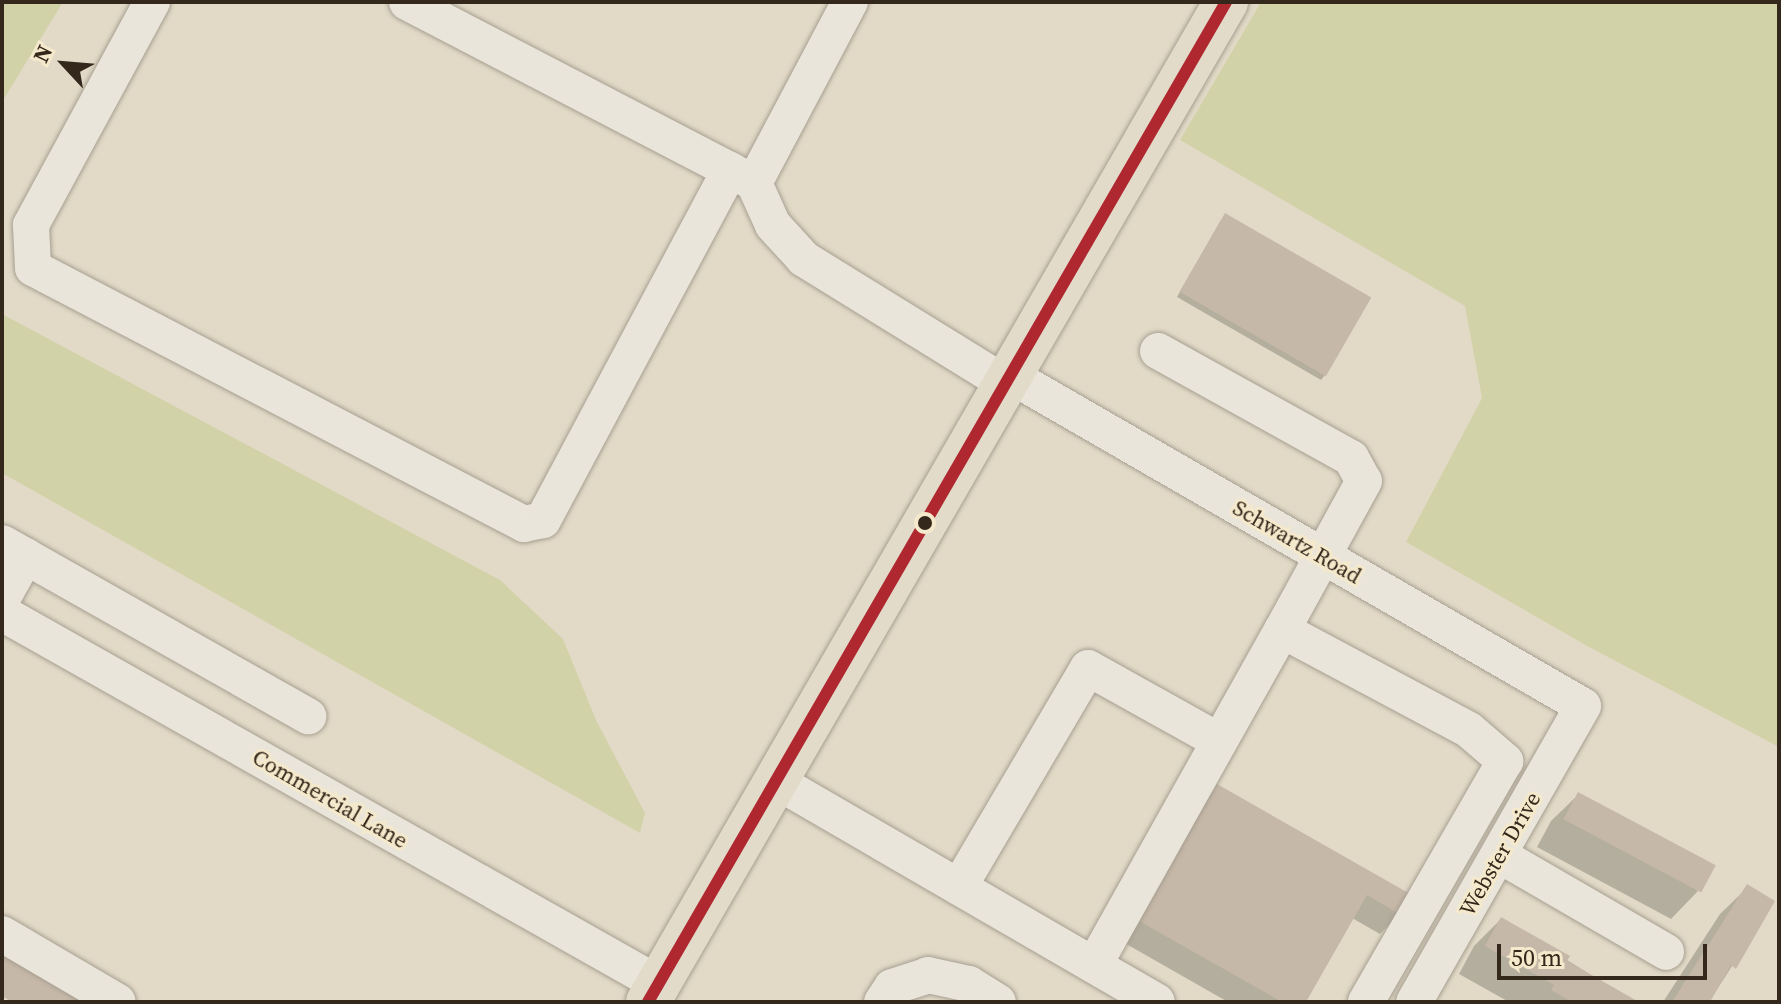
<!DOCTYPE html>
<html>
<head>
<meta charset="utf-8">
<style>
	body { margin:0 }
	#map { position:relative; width:1781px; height:1004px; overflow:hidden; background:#e2dac7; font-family:"Source Serif 4",serif }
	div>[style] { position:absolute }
	.green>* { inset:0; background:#d2d2a9 }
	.shadow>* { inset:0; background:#0003 }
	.building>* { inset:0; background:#c6b8a8; transform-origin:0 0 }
	.roads { filter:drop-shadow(0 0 2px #a79f91) drop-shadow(0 0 2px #a79f91) }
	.minor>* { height:36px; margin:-18px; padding:0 18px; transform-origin:18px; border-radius:18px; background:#eae5da }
	.major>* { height:44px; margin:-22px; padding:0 22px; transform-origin:22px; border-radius:22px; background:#e2dbca }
	.bus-1>* { height:12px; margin:-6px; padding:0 6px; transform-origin:6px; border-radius:6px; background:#af272f }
	.dots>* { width:22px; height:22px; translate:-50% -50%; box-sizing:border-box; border:4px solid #f5e9cc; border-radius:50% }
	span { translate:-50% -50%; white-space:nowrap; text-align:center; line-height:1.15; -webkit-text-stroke:6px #f5e9cc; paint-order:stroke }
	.street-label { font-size:22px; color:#34271b }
	.frame { position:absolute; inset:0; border:4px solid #34271b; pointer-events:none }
	.north { position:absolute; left:24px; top:24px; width:80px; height:80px; -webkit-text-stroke:6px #f5e9cc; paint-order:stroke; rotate:296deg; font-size:22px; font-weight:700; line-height:32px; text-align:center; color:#34271b }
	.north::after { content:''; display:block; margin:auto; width:28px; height:36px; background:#34271b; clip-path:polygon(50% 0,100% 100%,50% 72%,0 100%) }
	.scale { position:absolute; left:1497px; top:944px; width:210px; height:36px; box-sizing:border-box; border:4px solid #34271b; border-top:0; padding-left:10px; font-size:24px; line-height:28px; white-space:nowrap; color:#34271b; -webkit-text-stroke:6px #f5e9cc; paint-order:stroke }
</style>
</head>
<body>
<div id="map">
	<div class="green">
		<div style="clip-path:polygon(2px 2px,63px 2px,2px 102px)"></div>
		<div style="clip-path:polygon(1261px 2px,1779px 2px,1779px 747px,1589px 647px,1406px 542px,1482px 398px,1465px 306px,1180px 140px)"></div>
		<div style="clip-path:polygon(2px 314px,500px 580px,563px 639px,596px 720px,645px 813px,640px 833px,2px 473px)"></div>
	</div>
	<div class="shadow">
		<div style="clip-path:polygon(1221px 220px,1325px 375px,1321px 380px,1177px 297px)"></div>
		<div style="clip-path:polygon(1218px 787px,1400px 914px,1380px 934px,1352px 918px,1304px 1002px,1228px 1002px,1121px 941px,1198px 806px)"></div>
		<div style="clip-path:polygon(1579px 794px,1698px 891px,1671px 919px,1537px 847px,1551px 821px)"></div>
		<div style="clip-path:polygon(1748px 887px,1773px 902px,1709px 1002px,1663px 1002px,1720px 914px)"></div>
		<div style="clip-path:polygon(1501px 919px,1633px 1001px,1632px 1002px,1509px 1002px,1459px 974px,1474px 946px)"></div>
	</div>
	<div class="building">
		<div style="left:1225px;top:213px;width:169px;height:91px;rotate:30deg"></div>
		<div style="clip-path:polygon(1217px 784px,1412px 895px,1401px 915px,1367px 895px,1306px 1002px,1282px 1002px,1139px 921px)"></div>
		<div style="left:1578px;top:792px;width:156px;height:31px;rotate:28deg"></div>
		<div style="clip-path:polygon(1747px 884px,1775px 901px,1736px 969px,1731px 965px,1710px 1002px,1672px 1002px)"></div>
		<div style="clip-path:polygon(1501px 917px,1570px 956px,1567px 961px,1639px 1002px,1572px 1002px,1551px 990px,1554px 985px,1485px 946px)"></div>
		<div style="clip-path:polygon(2px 951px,91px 1002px,12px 1002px,2px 996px)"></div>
	</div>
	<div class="roads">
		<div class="minor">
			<div style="left:152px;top:2px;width:254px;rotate:118.5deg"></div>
			<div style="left:31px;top:225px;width:43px;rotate:87.3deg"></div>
			<div style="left:33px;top:268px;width:554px;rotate:27.54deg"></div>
			<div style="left:524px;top:524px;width:19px;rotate:-12deg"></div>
			<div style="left:543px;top:520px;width:397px;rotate:-61.9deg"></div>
			<div style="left:407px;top:2px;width:391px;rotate:27.5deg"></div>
			<div style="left:754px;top:183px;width:46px;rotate:65.7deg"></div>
			<div style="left:773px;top:225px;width:46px;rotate:47.6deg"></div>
			<div style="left:804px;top:259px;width:238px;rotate:31.7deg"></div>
			<div style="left:754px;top:183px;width:205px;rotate:-62.1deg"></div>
			<div style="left:1158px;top:351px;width:221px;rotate:29deg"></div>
			<div style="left:1351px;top:458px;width:26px;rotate:61deg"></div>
			<div style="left:1364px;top:481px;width:170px;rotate:118.8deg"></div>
			<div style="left:1282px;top:630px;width:212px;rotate:28.1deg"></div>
			<div style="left:1469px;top:730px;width:48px;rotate:40.7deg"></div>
			<div style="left:1505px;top:761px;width:278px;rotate:120deg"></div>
			<div style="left:1011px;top:376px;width:660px;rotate:29.98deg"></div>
			<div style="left:1583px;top:706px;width:341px;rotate:119.7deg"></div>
			<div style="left:2px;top:543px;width:352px;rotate:29.5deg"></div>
			<div style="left:2px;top:599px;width:49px;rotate:-60.8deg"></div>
			<div style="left:2px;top:613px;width:755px;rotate:29.45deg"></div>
			<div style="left:776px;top:781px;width:440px;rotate:30.1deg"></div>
			<div style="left:1499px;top:855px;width:193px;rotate:30.1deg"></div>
			<div style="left:959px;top:887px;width:254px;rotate:-59.5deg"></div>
			<div style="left:1088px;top:668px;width:150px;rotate:29.1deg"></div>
			<div style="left:2px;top:934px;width:134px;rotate:30.4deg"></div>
			<div style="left:1094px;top:965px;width:384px;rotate:-60.7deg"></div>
			<div style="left:882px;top:1002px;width:18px;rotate:-56deg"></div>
			<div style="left:892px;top:987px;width:38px;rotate:-18deg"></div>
			<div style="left:928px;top:975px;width:42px;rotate:12.4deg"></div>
			<div style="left:969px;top:984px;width:34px;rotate:32deg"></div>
		</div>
		<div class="major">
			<div style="left:648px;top:1002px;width:1155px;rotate:-59.97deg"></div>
		</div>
	</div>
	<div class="bus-1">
		<div style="left:648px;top:1002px;width:1155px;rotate:-59.97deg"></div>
	</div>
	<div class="dots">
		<div style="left:925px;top:523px;background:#34271b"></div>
	</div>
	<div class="street-label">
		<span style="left:1297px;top:542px;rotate:30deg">Schwartz Road</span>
		<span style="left:330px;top:799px;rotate:30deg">Commercial Lane</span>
		<span style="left:1500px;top:854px;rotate:-60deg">Webster Drive</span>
	</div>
	<div class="frame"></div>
	<div class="north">N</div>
	<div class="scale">50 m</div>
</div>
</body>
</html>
